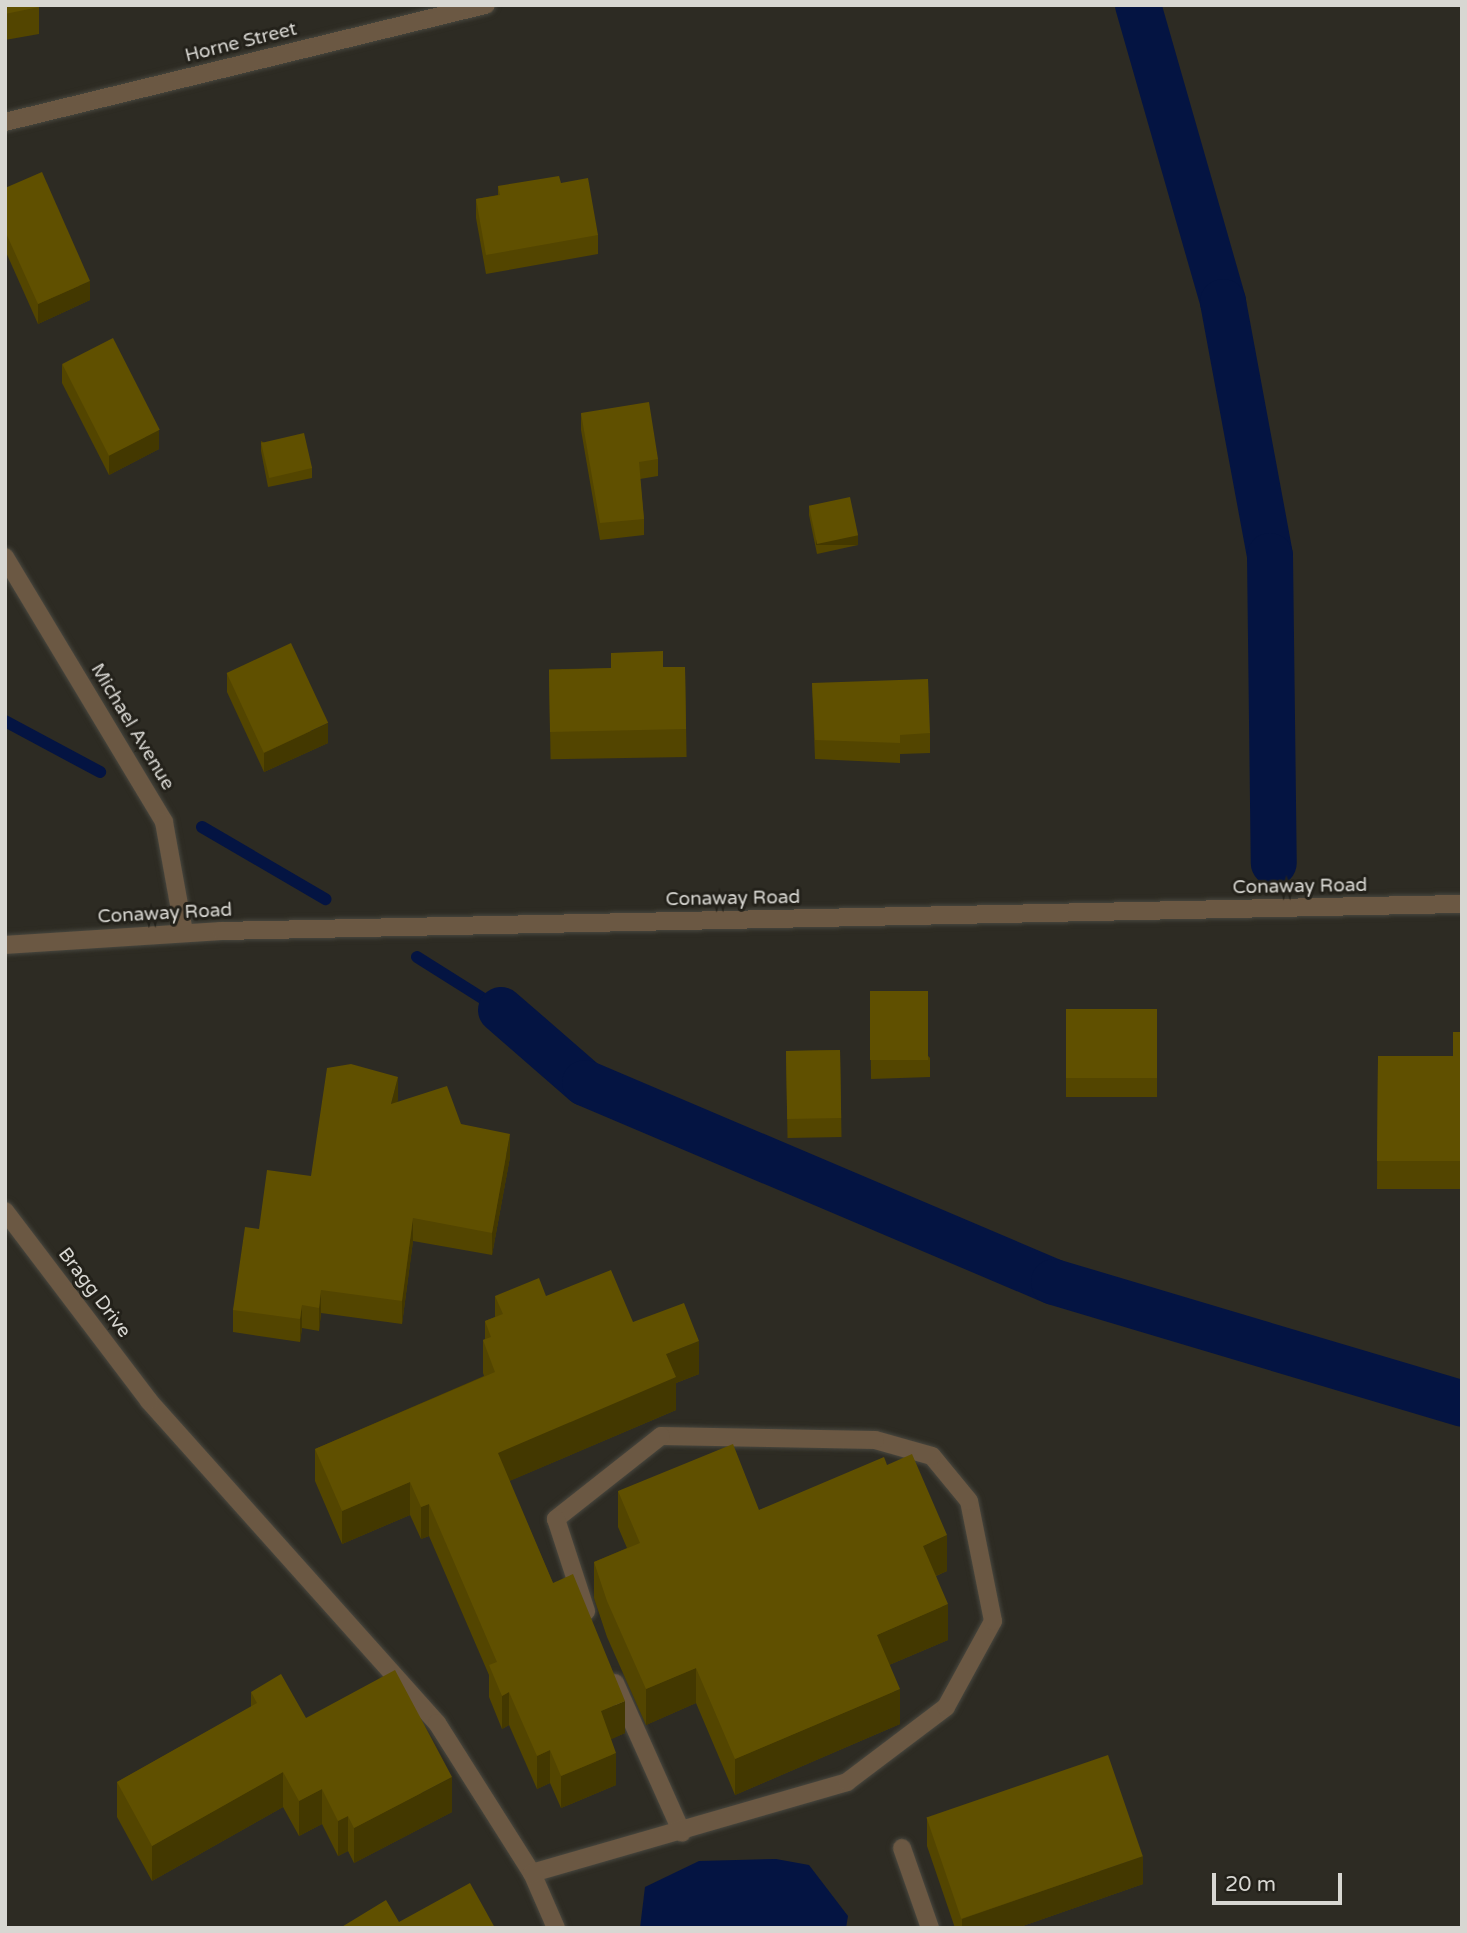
<!DOCTYPE html>
<html>
<head>
<meta charset="utf-8">
<style>
	body { margin:0 }
	#map { position:relative; width:1467px; height:1933px; overflow:hidden; background:#2d2b23; font-family:"Varela Round",sans-serif }
	div>[style] { position:absolute }
	.water>* { inset:0; background:#041442 }
	.stream>* { height:12px; margin:-6px; padding:0 6px; transform-origin:6px; border-radius:6px; background:#041442 }
	.canal>* { height:46px; margin:-23px; padding:0 23px; transform-origin:23px; border-radius:23px; background:#041442 }
	.roads { filter:drop-shadow(0 0 2px #48473f) drop-shadow(0 0 2px #48473f) }
	.lane>* { height:18px; margin:-9px; padding:0 9px; transform-origin:9px; border-radius:9px; background:#6b5843 }
	.street>* { height:18px; margin:-9px; padding:0 9px; transform-origin:9px; border-radius:9px; background:#6b5843 }
	.wall>* { inset:0; background:#534500; transform-origin:0 0 }
	.shaded-wall>* { inset:0; background:#433800; transform-origin:0 0 }
	.building>* { inset:0; background:#605000; transform-origin:0 0 }
	span { translate:-50% -50%; white-space:nowrap; text-align:center; line-height:1.15; -webkit-text-stroke:6px #23211a; paint-order:stroke }
	.street-label { font-size:19px; color:#d8d7d2 }
	.frame { position:absolute; inset:0; border:7px solid #d8d7d2; pointer-events:none }
	.scale { position:absolute; left:1212px; top:1873px; width:130px; height:32px; box-sizing:border-box; border:4px solid #d8d7d2; border-top:0; padding-left:9px; font-size:21px; line-height:24px; white-space:nowrap; color:#d8d7d2; -webkit-text-stroke:5px #23211a; paint-order:stroke }
</style>
</head>
<body>
<div id="map">
	<div class="water">
		<div style="clip-path:polygon(776px 1859px,809px 1865px,848px 1916px,846px 1928px,640px 1928px,645px 1887px,699px 1861px)"></div>
	</div>
	<div class="stream">
		<div style="left:5px;top:721px;width:108px;rotate:28.2deg"></div>
		<div style="left:202px;top:827px;width:143px;rotate:30.3deg"></div>
		<div style="left:417px;top:957px;width:99px;rotate:32.2deg"></div>
	</div>
	<div class="canal">
		<div style="left:1138px;top:5px;width:309px;rotate:74deg"></div>
		<div style="left:1223px;top:302px;width:258px;rotate:79.5deg"></div>
		<div style="left:1270px;top:556px;width:307px;rotate:89.3deg"></div>
		<div style="left:501px;top:1010px;width:111px;rotate:41deg"></div>
		<div style="left:585px;top:1083px;width:509px;rotate:22.99deg"></div>
		<div style="left:1054px;top:1282px;width:426px;rotate:16.6deg"></div>
	</div>
	<div class="roads">
		<div class="lane">
			<div style="left:149px;top:1401px;width:432px;rotate:48.2deg"></div>
			<div style="left:437px;top:1723px;width:178px;rotate:57.7deg"></div>
			<div style="left:532px;top:1873px;width:60px;rotate:66.4deg"></div>
			<div style="left:615px;top:1683px;width:164px;rotate:65.9deg"></div>
			<div style="left:902px;top:1848px;width:85px;rotate:70.7deg"></div>
			<div style="left:532px;top:1873px;width:328px;rotate:-16.1deg"></div>
			<div style="left:847px;top:1782px;width:124px;rotate:-37.1deg"></div>
			<div style="left:946px;top:1707px;width:98px;rotate:-61.3deg"></div>
			<div style="left:993px;top:1621px;width:122px;rotate:-101.3deg"></div>
			<div style="left:969px;top:1501px;width:58px;rotate:-129.4deg"></div>
			<div style="left:932px;top:1456px;width:59px;rotate:-164.3deg"></div>
			<div style="left:875px;top:1440px;width:214px;rotate:-178.9deg"></div>
			<div style="left:661px;top:1436px;width:134px;rotate:141.7deg"></div>
			<div style="left:556px;top:1519px;width:97px;rotate:71.9deg"></div>
		</div>
		<div class="street">
			<div style="left:5px;top:122px;width:495px;rotate:-13.7deg"></div>
			<div style="left:5px;top:557px;width:309px;rotate:59deg"></div>
			<div style="left:164px;top:822px;width:112px;rotate:79.7deg"></div>
			<div style="left:5px;top:945px;width:216px;rotate:-3.7deg"></div>
			<div style="left:221px;top:931px;width:1241px;rotate:-1.25deg"></div>
			<div style="left:5px;top:1211px;width:238px;rotate:52.8deg"></div>
		</div>
	</div>
	<div class="wall">
		<div style="clip-path:polygon(5px 5px,39px 7px,39px 34px,5px 40px)"></div>
		<div style="clip-path:polygon(561px 183px,598px 235px,598px 254px,486px 274px,476px 218px,476px 199px,498px 195px,498px 186px)"></div>
		<div style="clip-path:polygon(5px 188px,90px 300px,38px 324px,5px 250px)"></div>
		<div style="clip-path:polygon(62px 364px,159px 449px,109px 475px,62px 383px)"></div>
		<div style="clip-path:polygon(581px 413px,658px 459px,658px 476px,640px 479px,644px 519px,644px 535px,600px 540px,581px 430px)"></div>
		<div style="clip-path:polygon(261px 441px,312px 468px,312px 478px,268px 487px,261px 451px)"></div>
		<div style="clip-path:polygon(809px 506px,858px 545px,817px 554px,809px 515px)"></div>
		<div style="left:685px;top:667px;width:90px;height:136px;rotate:89deg"></div>
		<div style="clip-path:polygon(227px 673px,328px 743px,264px 772px,227px 692px)"></div>
		<div style="clip-path:polygon(812px 683px,930px 733px,930px 753px,900px 754px,900px 763px,815px 759px)"></div>
		<div style="clip-path:polygon(870px 991px,930px 1058px,930px 1077px,871px 1079px)"></div>
		<div style="left:1066px;top:1009px;width:91px;height:88px"></div>
		<div style="clip-path:polygon(1462px 1032px,1462px 1189px,1377px 1189px,1378px 1056px,1453px 1056px)"></div>
		<div style="left:840px;top:1050px;width:87px;height:54px;rotate:89deg"></div>
		<div style="clip-path:polygon(398px 1100px,397px 1102px,461px 1124px,510px 1157px,492px 1255px,413px 1241px,402px 1324px,321px 1313px,319px 1331px,302px 1328px,300px 1342px,233px 1332px,233px 1310px,259px 1229px,311px 1176px)"></div>
		<div style="clip-path:polygon(495px 1296px,546px 1296px,633px 1322px,699px 1374px,676px 1383px,676px 1410px,509px 1481px,553px 1583px,625px 1733px,611px 1739px,616px 1785px,561px 1808px,550px 1783px,537px 1789px,509px 1725px,502px 1729px,489px 1697px,489px 1675px,429px 1536px,421px 1539px,410px 1515px,342px 1544px,315px 1481px,315px 1449px,484px 1376px,483px 1373px,483px 1340px,485px 1339px,485px 1321px,495px 1317px)"></div>
		<div style="clip-path:polygon(887px 1465px,947px 1571px,936px 1576px,948px 1640px,889px 1665px,900px 1724px,735px 1795px,696px 1703px,646px 1725px,607px 1637px,594px 1598px,594px 1562px,627px 1548px,618px 1527px,618px 1491px,759px 1510px)"></div>
		<div style="clip-path:polygon(251px 1692px,306px 1718px,452px 1812px,354px 1863px,348px 1851px,338px 1856px,322px 1824px,299px 1836px,283px 1807px,152px 1881px,117px 1817px,117px 1782px,251px 1707px)"></div>
		<div style="clip-path:polygon(927px 1818px,1143px 1884px,1017px 1928px,955px 1928px,927px 1846px)"></div>
	</div>
	<div class="shaded-wall">
		<div style="clip-path:polygon(90px 281px,90px 300px,38px 324px,38px 304px)"></div>
		<div style="clip-path:polygon(159px 430px,159px 449px,109px 475px,109px 455px)"></div>
		<div style="left:858px;top:535px;width:10px;height:42px;rotate:90deg"></div>
		<div style="clip-path:polygon(328px 723px,328px 743px,264px 772px,264px 753px)"></div>
		<div style="clip-path:polygon(398px 1077px,398px 1100px,391px 1127px,391px 1104px)"></div>
		<div style="clip-path:polygon(510px 1134px,510px 1157px,492px 1255px,492px 1233px)"></div>
		<div style="clip-path:polygon(413px 1218px,413px 1241px,402px 1324px,402px 1301px)"></div>
		<div style="clip-path:polygon(321px 1290px,321px 1313px,319px 1331px,319px 1308px)"></div>
		<div style="clip-path:polygon(302px 1305px,302px 1328px,300px 1342px,300px 1319px)"></div>
		<div style="clip-path:polygon(699px 1341px,699px 1374px,676px 1383px,676px 1410px,498px 1486px,498px 1453px,666px 1354px)"></div>
		<div style="clip-path:polygon(410px 1482px,410px 1515px,342px 1544px,342px 1511px)"></div>
		<div style="clip-path:polygon(429px 1504px,429px 1536px,421px 1539px,421px 1507px)"></div>
		<div style="clip-path:polygon(947px 1535px,947px 1571px,923px 1581px,923px 1546px)"></div>
		<div style="clip-path:polygon(948px 1604px,948px 1640px,877px 1670px,877px 1635px)"></div>
		<div style="clip-path:polygon(696px 1668px,696px 1703px,646px 1725px,646px 1689px)"></div>
		<div style="clip-path:polygon(900px 1689px,900px 1724px,735px 1795px,735px 1759px)"></div>
		<div style="clip-path:polygon(509px 1692px,509px 1725px,502px 1729px,502px 1696px)"></div>
		<div style="clip-path:polygon(625px 1701px,625px 1733px,601px 1744px,601px 1711px)"></div>
		<div style="clip-path:polygon(550px 1750px,550px 1783px,537px 1789px,537px 1756px)"></div>
		<div style="clip-path:polygon(616px 1753px,616px 1785px,561px 1808px,561px 1776px)"></div>
		<div style="clip-path:polygon(283px 1772px,283px 1807px,152px 1881px,152px 1846px)"></div>
		<div style="clip-path:polygon(452px 1777px,452px 1812px,354px 1863px,354px 1828px)"></div>
		<div style="clip-path:polygon(322px 1789px,322px 1824px,299px 1836px,299px 1801px)"></div>
		<div style="clip-path:polygon(348px 1816px,348px 1851px,338px 1856px,338px 1821px)"></div>
		<div style="clip-path:polygon(1143px 1856px,1143px 1884px,1017px 1928px,962px 1928px,962px 1919px)"></div>
	</div>
	<div class="building">
		<div style="clip-path:polygon(5px 5px,38px 5px,39px 7px,5px 14px)"></div>
		<div style="clip-path:polygon(42px 172px,90px 281px,38px 304px,5px 231px,5px 188px)"></div>
		<div style="clip-path:polygon(559px 176px,561px 183px,588px 178px,598px 235px,486px 255px,476px 199px,500px 195px,498px 186px)"></div>
		<div style="left:113px;top:338px;width:103px;height:57px;rotate:63deg"></div>
		<div style="clip-path:polygon(649px 402px,658px 459px,639px 462px,644px 519px,600px 523px,581px 413px)"></div>
		<div style="left:304px;top:433px;width:36px;height:44px;rotate:77deg"></div>
		<div style="left:850px;top:497px;width:39px;height:42px;rotate:78deg"></div>
		<div style="left:291px;top:643px;width:88px;height:71px;rotate:65deg"></div>
		<div style="clip-path:polygon(663px 651px,663px 667px,685px 667px,686px 729px,550px 732px,549px 670px,611px 668px,611px 653px)"></div>
		<div style="clip-path:polygon(928px 679px,930px 733px,900px 735px,900px 743px,815px 740px,812px 683px)"></div>
		<div style="left:870px;top:991px;width:58px;height:69px"></div>
		<div style="left:1066px;top:1009px;width:91px;height:69px"></div>
		<div style="clip-path:polygon(1453px 1032px,1462px 1032px,1462px 1161px,1377px 1161px,1378px 1056px,1453px 1056px)"></div>
		<div style="left:840px;top:1050px;width:68px;height:54px;rotate:89deg"></div>
		<div style="clip-path:polygon(351px 1064px,398px 1077px,391px 1104px,447px 1086px,461px 1124px,510px 1134px,492px 1233px,413px 1218px,402px 1301px,321px 1290px,319px 1308px,302px 1305px,300px 1319px,233px 1310px,245px 1227px,259px 1229px,267px 1170px,311px 1176px,327px 1068px)"></div>
		<div style="clip-path:polygon(611px 1270px,633px 1322px,684px 1303px,699px 1341px,666px 1354px,676px 1377px,498px 1453px,553px 1583px,573px 1574px,625px 1701px,601px 1711px,616px 1753px,561px 1776px,550px 1750px,537px 1756px,509px 1692px,502px 1696px,489px 1665px,497px 1662px,429px 1504px,421px 1507px,410px 1482px,342px 1511px,315px 1449px,495px 1372px,483px 1340px,491px 1337px,485px 1321px,503px 1314px,495px 1296px,539px 1278px,546px 1296px)"></div>
		<div style="clip-path:polygon(733px 1444px,759px 1510px,884px 1457px,887px 1465px,912px 1454px,947px 1535px,923px 1546px,948px 1604px,877px 1635px,900px 1689px,735px 1759px,696px 1668px,646px 1689px,607px 1601px,594px 1562px,640px 1543px,618px 1491px)"></div>
		<div style="clip-path:polygon(395px 1670px,452px 1777px,354px 1828px,348px 1816px,338px 1821px,322px 1789px,299px 1801px,283px 1772px,152px 1846px,117px 1782px,257px 1703px,251px 1692px,281px 1674px,306px 1718px)"></div>
		<div style="left:1108px;top:1755px;width:107px;height:192px;rotate:71deg"></div>
		<div style="clip-path:polygon(470px 1883px,495px 1928px,340px 1928px,386px 1900px,399px 1922px)"></div>
	</div>
	<div class="street-label">
		<span style="left:241px;top:43px;rotate:-14deg">Horne Street</span>
		<span style="left:132px;top:727px;rotate:59deg">Michael Avenue</span>
		<span style="left:1300px;top:887px;rotate:-1deg">Conaway Road</span>
		<span style="left:733px;top:899px;rotate:-1deg">Conaway Road</span>
		<span style="left:165px;top:914px;rotate:-3deg">Conaway Road</span>
		<span style="left:94px;top:1293px;rotate:53deg">Bragg Drive</span>
	</div>
	<div class="frame"></div>
	<div class="scale">20 m</div>
</div>
</body>
</html>
